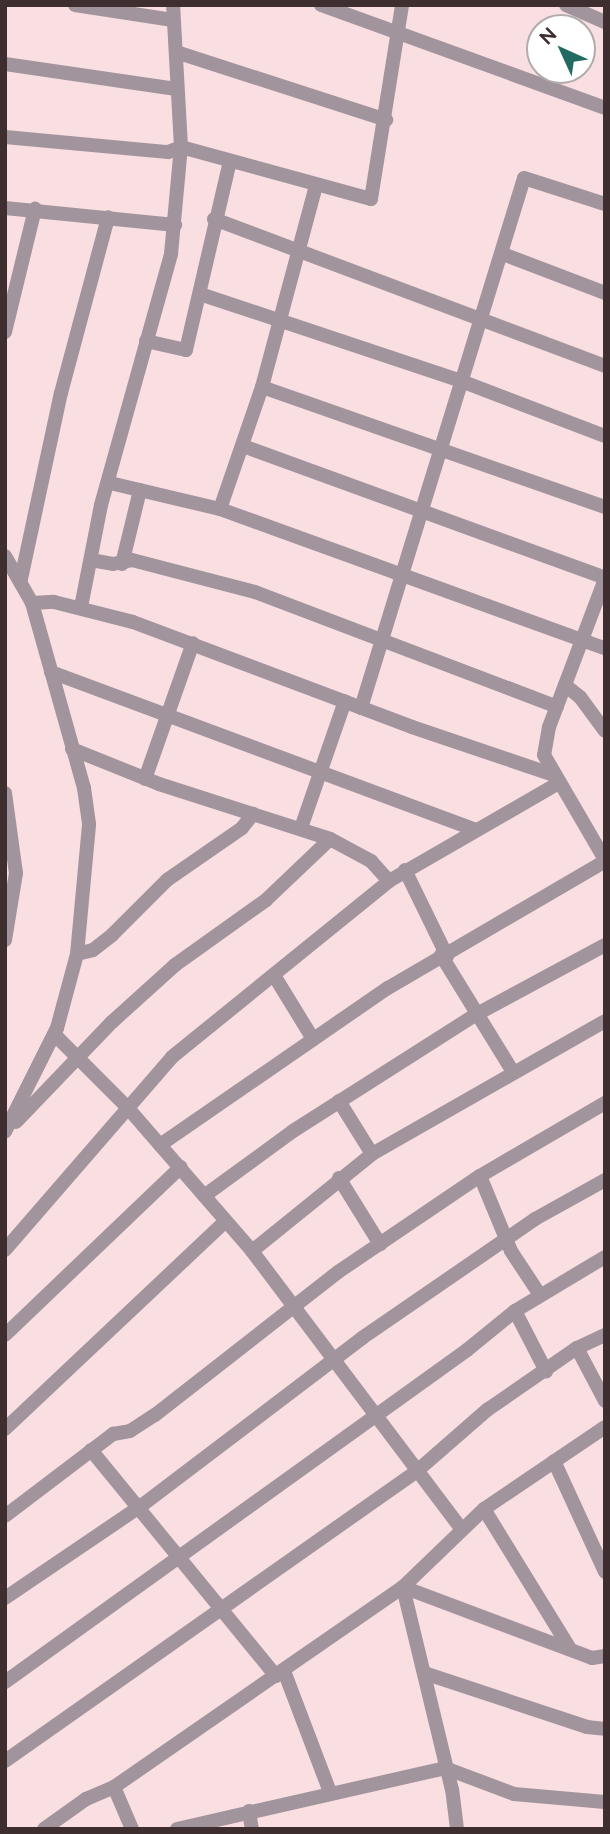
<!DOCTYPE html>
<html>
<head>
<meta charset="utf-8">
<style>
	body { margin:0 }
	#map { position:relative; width:610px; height:1834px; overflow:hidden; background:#f9dfe1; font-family:Raleway,sans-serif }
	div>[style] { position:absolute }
	.minor>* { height:14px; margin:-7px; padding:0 7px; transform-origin:7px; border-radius:7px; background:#a2949d }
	span { translate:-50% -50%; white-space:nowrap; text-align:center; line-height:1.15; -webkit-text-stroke:6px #fff; paint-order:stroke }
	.frame { position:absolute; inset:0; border:7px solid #3f2e30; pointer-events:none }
	.north { position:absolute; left:526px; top:14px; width:70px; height:70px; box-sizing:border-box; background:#fff; border:2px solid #b2abac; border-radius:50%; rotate:315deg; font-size:19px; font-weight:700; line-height:28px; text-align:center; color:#3f2e30 }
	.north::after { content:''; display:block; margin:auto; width:24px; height:32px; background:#216a62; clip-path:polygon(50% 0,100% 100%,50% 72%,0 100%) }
</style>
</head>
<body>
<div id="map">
	<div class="minor">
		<div style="left:75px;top:5px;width:99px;rotate:8.7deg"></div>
		<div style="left:321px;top:5px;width:302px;rotate:19.9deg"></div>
		<div style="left:566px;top:5px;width:43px;rotate:23.6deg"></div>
		<div style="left:176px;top:52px;width:221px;rotate:17.9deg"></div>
		<div style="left:5px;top:64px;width:173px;rotate:8.3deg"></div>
		<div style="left:5px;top:137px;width:164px;rotate:5.3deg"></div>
		<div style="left:168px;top:152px;width:14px;rotate:-21deg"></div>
		<div style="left:181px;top:147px;width:197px;rotate:15.3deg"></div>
		<div style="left:371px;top:199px;width:196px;rotate:-80.9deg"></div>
		<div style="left:5px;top:208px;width:171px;rotate:5.7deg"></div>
		<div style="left:214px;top:219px;width:418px;rotate:20.6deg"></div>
		<div style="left:503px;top:254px;width:109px;rotate:20.9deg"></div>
		<div style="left:200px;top:294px;width:275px;rotate:18.4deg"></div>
		<div style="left:461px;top:381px;width:154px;rotate:20.9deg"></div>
		<div style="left:5px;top:332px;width:127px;rotate:-76.3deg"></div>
		<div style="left:146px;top:341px;width:41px;rotate:12.7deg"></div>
		<div style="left:186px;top:350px;width:194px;rotate:-76.9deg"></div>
		<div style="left:262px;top:387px;width:363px;rotate:19.3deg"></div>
		<div style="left:243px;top:446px;width:385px;rotate:20deg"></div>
		<div style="left:110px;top:483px;width:113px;rotate:13.3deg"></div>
		<div style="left:220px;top:509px;width:409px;rotate:19.9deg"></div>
		<div style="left:220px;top:509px;width:129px;rotate:-71deg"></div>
		<div style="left:262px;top:387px;width:208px;rotate:-75deg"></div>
		<div style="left:5px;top:556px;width:54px;rotate:60.1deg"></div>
		<div style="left:32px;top:603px;width:192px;rotate:74.3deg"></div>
		<div style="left:84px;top:788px;width:37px;rotate:82deg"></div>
		<div style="left:89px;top:825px;width:130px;rotate:95.3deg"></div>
		<div style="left:77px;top:954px;width:77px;rotate:105.1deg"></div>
		<div style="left:57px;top:1028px;width:116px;rotate:116.6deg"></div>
		<div style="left:91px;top:560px;width:22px;rotate:10deg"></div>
		<div style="left:113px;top:564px;width:19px;rotate:-12deg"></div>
		<div style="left:132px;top:560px;width:127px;rotate:14.6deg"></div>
		<div style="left:255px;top:592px;width:323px;rotate:20.8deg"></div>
		<div style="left:122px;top:564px;width:76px;rotate:-76.3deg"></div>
		<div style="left:21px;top:579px;width:190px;rotate:-77.9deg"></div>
		<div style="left:61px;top:393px;width:182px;rotate:-75deg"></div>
		<div style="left:605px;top:579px;width:158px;rotate:110.7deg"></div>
		<div style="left:549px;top:727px;width:28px;rotate:100deg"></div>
		<div style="left:544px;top:755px;width:121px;rotate:59.8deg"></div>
		<div style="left:32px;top:603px;width:22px;rotate:-3deg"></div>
		<div style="left:54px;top:602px;width:81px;rotate:14.2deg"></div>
		<div style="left:133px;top:622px;width:298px;rotate:20.6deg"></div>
		<div style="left:412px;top:727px;width:147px;rotate:18.7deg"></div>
		<div style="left:81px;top:607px;width:104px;rotate:-78.9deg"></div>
		<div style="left:101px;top:505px;width:261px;rotate:-74.4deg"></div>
		<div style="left:171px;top:254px;width:107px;rotate:-84.7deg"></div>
		<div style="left:181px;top:147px;width:142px;rotate:-93.2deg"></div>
		<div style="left:51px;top:672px;width:453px;rotate:20.4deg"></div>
		<div style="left:565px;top:685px;width:19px;rotate:39deg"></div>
		<div style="left:580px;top:697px;width:42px;rotate:53.7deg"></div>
		<div style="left:361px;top:708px;width:554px;rotate:-72.9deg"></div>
		<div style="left:524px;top:178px;width:85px;rotate:17.8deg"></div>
		<div style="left:72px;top:749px;width:94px;rotate:21.9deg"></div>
		<div style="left:159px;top:784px;width:180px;rotate:17.8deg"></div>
		<div style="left:330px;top:839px;width:47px;rotate:28.2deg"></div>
		<div style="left:371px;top:861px;width:27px;rotate:48deg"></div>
		<div style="left:145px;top:779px;width:144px;rotate:-70.6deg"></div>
		<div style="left:5px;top:793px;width:81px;rotate:82.2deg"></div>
		<div style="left:16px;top:873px;width:68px;rotate:99.3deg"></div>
		<div style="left:301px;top:828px;width:134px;rotate:-70.9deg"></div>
		<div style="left:405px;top:870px;width:96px;rotate:64deg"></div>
		<div style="left:77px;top:954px;width:16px;rotate:-14deg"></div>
		<div style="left:93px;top:950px;width:24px;rotate:-38deg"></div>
		<div style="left:112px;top:935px;width:78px;rotate:-45deg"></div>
		<div style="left:167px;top:880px;width:91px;rotate:-34.7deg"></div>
		<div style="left:242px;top:828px;width:18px;rotate:-52deg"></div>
		<div style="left:441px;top:955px;width:137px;rotate:58.4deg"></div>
		<div style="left:275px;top:977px;width:73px;rotate:58.5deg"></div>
		<div style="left:55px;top:1035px;width:102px;rotate:45deg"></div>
		<div style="left:127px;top:1107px;width:191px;rotate:49deg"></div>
		<div style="left:252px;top:1251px;width:347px;rotate:53deg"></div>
		<div style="left:339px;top:1101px;width:62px;rotate:58.1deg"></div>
		<div style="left:16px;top:1122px;width:139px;rotate:-46.2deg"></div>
		<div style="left:112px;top:1022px;width:85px;rotate:-42.1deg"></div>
		<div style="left:175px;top:965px;width:112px;rotate:-35.5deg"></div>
		<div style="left:266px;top:900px;width:88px;rotate:-43.6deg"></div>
		<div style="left:160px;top:1145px;width:277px;rotate:-34.6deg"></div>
		<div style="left:388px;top:988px;width:251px;rotate:-30.3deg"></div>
		<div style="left:480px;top:1176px;width:81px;rotate:67.5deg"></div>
		<div style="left:511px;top:1251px;width:53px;rotate:56.6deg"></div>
		<div style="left:339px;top:1178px;width:78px;rotate:58.2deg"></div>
		<div style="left:204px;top:1196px;width:110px;rotate:-36.1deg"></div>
		<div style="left:293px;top:1131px;width:218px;rotate:-32.5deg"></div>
		<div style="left:477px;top:1014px;width:145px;rotate:-28.3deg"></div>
		<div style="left:5px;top:1250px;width:255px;rotate:-49.1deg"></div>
		<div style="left:172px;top:1057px;width:279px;rotate:-39deg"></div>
		<div style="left:389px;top:881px;width:194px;rotate:-30deg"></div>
		<div style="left:252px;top:1251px;width:154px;rotate:-38.9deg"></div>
		<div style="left:372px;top:1154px;width:268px;rotate:-29.7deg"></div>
		<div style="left:515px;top:1311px;width:68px;rotate:62.7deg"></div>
		<div style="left:5px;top:1335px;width:243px;rotate:-43.7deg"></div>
		<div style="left:577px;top:1348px;width:60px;rotate:62.2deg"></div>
		<div style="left:5px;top:1429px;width:303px;rotate:-43.3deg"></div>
		<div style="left:91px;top:1450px;width:292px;rotate:50.7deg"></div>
		<div style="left:554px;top:1461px;width:122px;rotate:65.3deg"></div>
		<div style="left:484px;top:1509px;width:162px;rotate:58.4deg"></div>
		<div style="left:5px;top:1516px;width:136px;rotate:-37.2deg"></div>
		<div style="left:113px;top:1434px;width:17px;rotate:-10deg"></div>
		<div style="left:130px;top:1431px;width:30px;rotate:-33deg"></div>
		<div style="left:155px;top:1415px;width:232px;rotate:-38deg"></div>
		<div style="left:338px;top:1272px;width:171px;rotate:-34.1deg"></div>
		<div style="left:480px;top:1176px;width:145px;rotate:-30.3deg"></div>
		<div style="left:5px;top:1598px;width:164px;rotate:-34.1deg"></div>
		<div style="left:141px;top:1506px;width:278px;rotate:-37.2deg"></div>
		<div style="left:362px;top:1338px;width:210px;rotate:-34.5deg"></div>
		<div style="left:535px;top:1219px;width:80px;rotate:-29.1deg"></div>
		<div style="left:284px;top:1671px;width:129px;rotate:69.2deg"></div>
		<div style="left:424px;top:1673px;width:172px;rotate:18.3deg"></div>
		<div style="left:587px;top:1727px;width:18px;rotate:6deg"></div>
		<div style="left:5px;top:1682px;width:569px;rotate:-35.7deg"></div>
		<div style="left:467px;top:1350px;width:62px;rotate:-39.1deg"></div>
		<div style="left:515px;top:1311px;width:105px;rotate:-31deg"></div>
		<div style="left:5px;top:1761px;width:504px;rotate:-35.14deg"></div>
		<div style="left:417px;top:1471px;width:93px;rotate:-41.1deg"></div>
		<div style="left:487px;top:1410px;width:109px;rotate:-34.6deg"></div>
		<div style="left:577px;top:1348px;width:31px;rotate:-25deg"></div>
		<div style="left:114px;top:1787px;width:46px;rotate:66.8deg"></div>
		<div style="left:249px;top:1811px;width:18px;rotate:81deg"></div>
		<div style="left:44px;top:1829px;width:52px;rotate:-35.5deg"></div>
		<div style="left:86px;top:1799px;width:30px;rotate:-23deg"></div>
		<div style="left:114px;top:1787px;width:351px;rotate:-34.7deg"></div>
		<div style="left:403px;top:1587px;width:112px;rotate:-43.9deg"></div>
		<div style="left:484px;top:1509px;width:146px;rotate:-34.1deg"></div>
		<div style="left:177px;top:1829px;width:275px;rotate:-12.8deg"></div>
		<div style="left:445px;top:1768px;width:74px;rotate:20.6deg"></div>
		<div style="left:514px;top:1794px;width:91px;rotate:5deg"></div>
		<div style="left:457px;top:1829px;width:39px;rotate:-97deg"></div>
		<div style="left:452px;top:1790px;width:209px;rotate:-103.6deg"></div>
		<div style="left:403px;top:1587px;width:202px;rotate:20.6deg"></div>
		<div style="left:592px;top:1658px;width:13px;rotate:-9deg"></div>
	</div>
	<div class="frame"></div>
	<div class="north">N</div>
</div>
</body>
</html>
